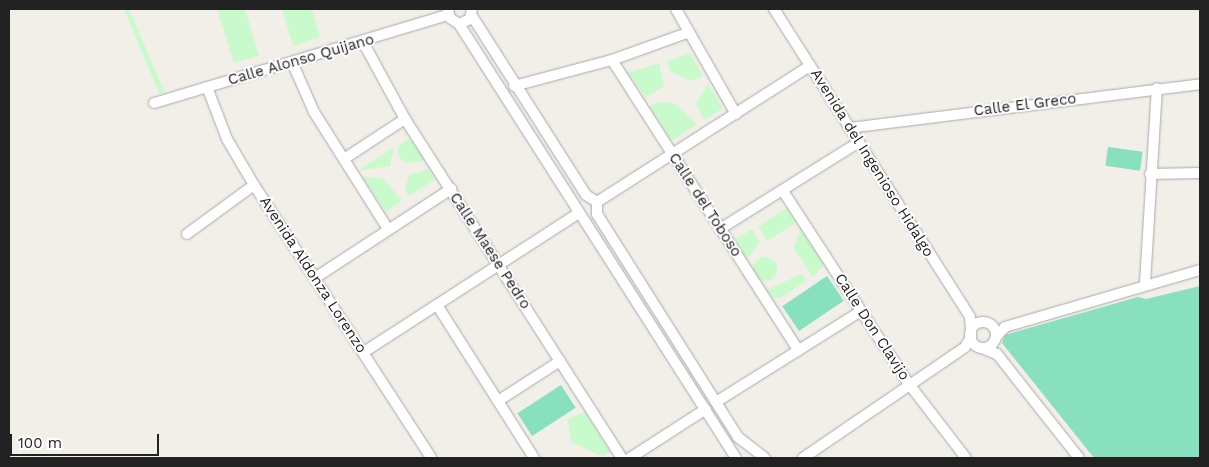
<!DOCTYPE html>
<html>
<head>
<meta charset="utf-8">
<style>
	body { margin:0 }
	#map { position:relative; width:1209px; height:467px; overflow:hidden; background:#f2efe9; font-family:"Work Sans",sans-serif }
	div>[style] { position:absolute }
	.park>* { inset:0; background:#c8facc; transform-origin:0 0 }
	.round { border-radius:50% }
	.pitch>* { inset:0; background:#88e0be; transform-origin:0 0 }
	.roads { filter:drop-shadow(0 0 1px #a9a9a9) drop-shadow(0 0 1px #a9a9a9) }
	.street>* { height:10px; margin:-5px; padding:0 5px; transform-origin:5px; border-radius:5px; background:#fff }
	.street>.ring { margin:-5px; padding:0; box-sizing:content-box; background:none; border:10px solid #fff; border-radius:50% }
	span { translate:-50% -50%; white-space:nowrap; text-align:center; line-height:1.15; -webkit-text-stroke:4px #fff; paint-order:stroke }
	.street-label { font-size:15px; color:#222 }
	.frame { position:absolute; inset:0; border:10px solid #222; pointer-events:none }
	.scale { position:absolute; left:10px; top:434px; width:149px; height:22px; box-sizing:border-box; border:2px solid #222; border-top:0; padding-left:6px; font-size:15px; line-height:18px; white-space:nowrap; color:#222; -webkit-text-stroke:4px #fff; paint-order:stroke }
</style>
</head>
<body>
<div id="map">
	<div class="park">
		<div style="clip-path:polygon(124px 9px,129px 9px,165px 93px,159px 93px)"></div>
		<div style="clip-path:polygon(217px 9px,245px 9px,259px 56px,234px 63px)"></div>
		<div style="clip-path:polygon(282px 9px,312px 9px,320px 37px,293px 46px)"></div>
		<div style="clip-path:polygon(690px 53px,703px 76px,691px 81px,670px 71px,667px 61px)"></div>
		<div style="clip-path:polygon(659px 63px,664px 86px,646px 97px,628px 73px)"></div>
		<div style="clip-path:polygon(708px 84px,723px 108px,705px 120px,696px 104px)"></div>
		<div style="clip-path:polygon(658px 102px,674px 103px,697px 124px,672px 141px,649px 106px)"></div>
		<div style="clip-path:polygon(410px 138px,425px 161px,407px 163px,399px 158px,398px 146px)"></div>
		<div style="clip-path:polygon(394px 147px,390px 166px,358px 171px)"></div>
		<div style="clip-path:polygon(428px 169px,436px 179px,408px 196px,405px 189px,409px 175px)"></div>
		<div style="clip-path:polygon(363px 177px,382px 178px,402px 200px,386px 212px)"></div>
		<div style="left:787px;top:208px;width:17px;height:34px;rotate:57deg"></div>
		<div style="clip-path:polygon(752px 229px,760px 242px,747px 259px,735px 240px)"></div>
		<div style="clip-path:polygon(800px 229px,824px 264px,813px 277px,794px 248px)"></div>
		<div class="round" style="left:753px;top:257px;width:24px;height:24px"></div>
		<div style="clip-path:polygon(801px 274px,808px 280px,782px 297px,773px 298px,767px 290px)"></div>
		<div style="clip-path:polygon(585px 412px,610px 452px,602px 456px,571px 442px,568px 419px)"></div>
	</div>
	<div class="pitch">
		<div style="left:1108px;top:147px;width:35px;height:19px;rotate:8deg"></div>
		<div style="left:827px;top:276px;width:30px;height:54px;rotate:56deg"></div>
		<div style="clip-path:polygon(1200px 286px,1200px 458px,1094px 458px,1002px 343px,1005px 335px,1138px 297px,1146px 299px)"></div>
		<div style="left:561px;top:385px;width:27px;height:52px;rotate:57deg"></div>
	</div>
	<div class="roads">
		<div class="street">
			<div style="left:448px;top:9px;width:9px;rotate:77deg"></div>
			<div style="left:450px;top:18px;width:11px;rotate:34deg"></div>
			<div style="left:459px;top:24px;width:12px;rotate:-24deg"></div>
			<div style="left:470px;top:19px;width:10px;rotate:-79deg"></div>
			<div style="left:676px;top:9px;width:121px;rotate:60.3deg"></div>
			<div style="left:774px;top:9px;width:365px;rotate:57.5deg"></div>
			<div style="left:970px;top:317px;width:16px;rotate:86deg"></div>
			<div style="left:472px;top:16px;width:212px;rotate:57.5deg"></div>
			<div style="left:586px;top:195px;width:13px;rotate:32deg"></div>
			<div style="left:597px;top:202px;width:12px;rotate:90deg"></div>
			<div style="left:597px;top:214px;width:264px;rotate:57.7deg"></div>
			<div style="left:738px;top:437px;width:34px;rotate:38deg"></div>
			<div style="left:459px;top:24px;width:515px;rotate:57.45deg"></div>
			<div style="left:363px;top:42px;width:88px;rotate:61.4deg"></div>
			<div style="left:405px;top:119px;width:403px;rotate:57.4deg"></div>
			<div style="left:612px;top:60px;width:345px;rotate:57.3deg"></div>
			<div style="left:292px;top:62px;width:55px;rotate:66.3deg"></div>
			<div style="left:314px;top:112px;width:138px;rotate:57.7deg"></div>
			<div style="left:514px;top:86px;width:101px;rotate:-14.9deg"></div>
			<div style="left:612px;top:60px;width:80px;rotate:-19.8deg"></div>
			<div style="left:207px;top:87px;width:56px;rotate:69deg"></div>
			<div style="left:227px;top:139px;width:53px;rotate:59.6deg"></div>
			<div style="left:254px;top:185px;width:325px;rotate:57deg"></div>
			<div style="left:154px;top:103px;width:307px;rotate:-16.7deg"></div>
			<div style="left:849px;top:128px;width:354px;rotate:-7.1deg"></div>
			<div style="left:344px;top:159px;width:73px;rotate:-33.3deg"></div>
			<div style="left:1150px;top:174px;width:50px;rotate:-1.1deg"></div>
			<div style="left:783px;top:191px;width:230px;rotate:56.9deg"></div>
			<div style="left:909px;top:384px;width:93px;rotate:52.4deg"></div>
			<div style="left:597px;top:202px;width:253px;rotate:-32.6deg"></div>
			<div style="left:720px;top:229px;width:164px;rotate:-32deg"></div>
			<div style="left:187px;top:234px;width:83px;rotate:-36.2deg"></div>
			<div style="left:315px;top:278px;width:163px;rotate:-33.2deg"></div>
			<div style="left:1145px;top:283px;width:195px;rotate:-86.5deg"></div>
			<div style="left:437px;top:305px;width:181px;rotate:57.6deg"></div>
			<div class="ring" style="left:970px;top:322px;width:16px;height:16px"></div>
			<div style="left:996px;top:337px;width:13px;rotate:-48deg"></div>
			<div style="left:1005px;top:327px;width:203px;rotate:-16.3deg"></div>
			<div style="left:982px;top:348px;width:16px;rotate:22deg"></div>
			<div style="left:997px;top:354px;width:132px;rotate:51.7deg"></div>
			<div style="left:364px;top:352px;width:254px;rotate:-32.9deg"></div>
			<div style="left:498px;top:401px;width:74px;rotate:-32.8deg"></div>
			<div style="left:716px;top:402px;width:171px;rotate:-32.1deg"></div>
			<div style="left:630px;top:458px;width:90px;rotate:-32.8deg"></div>
			<div style="left:803px;top:458px;width:196px;rotate:-34.4deg"></div>
			<div style="left:965px;top:347px;width:12px;rotate:-59deg"></div>
		</div>
	</div>
	<div class="street-label">
		<span style="left:301px;top:60px;rotate:-16deg">Calle Alonso Quijano</span>
		<span style="left:1025px;top:105px;rotate:-7deg">Calle El Greco</span>
		<span style="left:872px;top:163px;rotate:58deg">Avenida del Ingenioso Hidalgo</span>
		<span style="left:705px;top:205px;rotate:57deg">Calle del Toboso</span>
		<span style="left:490px;top:251px;rotate:57deg">Calle Maese Pedro</span>
		<span style="left:313px;top:275px;rotate:57deg">Avenida Aldonza Lorenzo</span>
		<span style="left:872px;top:327px;rotate:57deg">Calle Don Clavijo</span>
	</div>
	<div class="frame"></div>
	<div class="scale">100 m</div>
</div>
</body>
</html>
